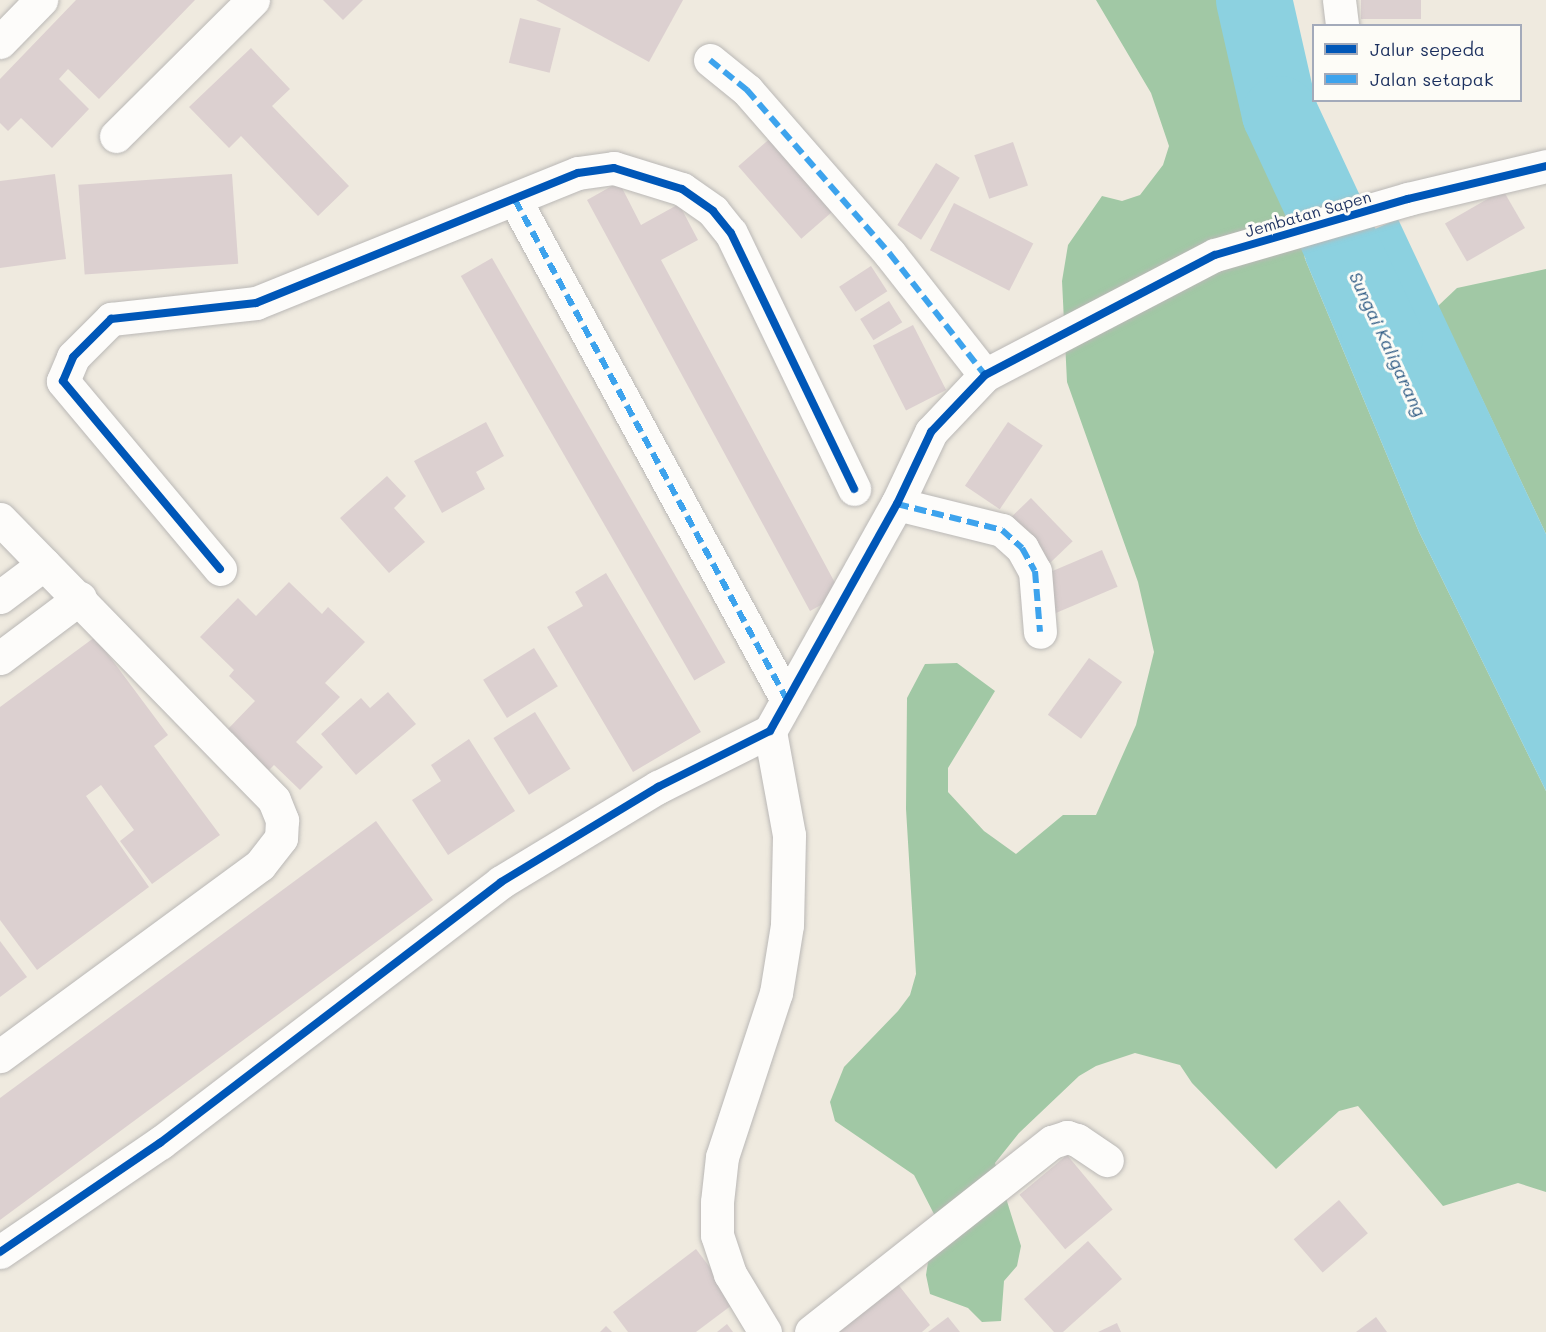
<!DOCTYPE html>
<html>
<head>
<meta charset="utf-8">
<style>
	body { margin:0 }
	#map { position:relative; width:1546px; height:1332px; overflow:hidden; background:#efeadf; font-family:Mali,sans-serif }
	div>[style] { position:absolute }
	.forest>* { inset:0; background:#a1c8a5 }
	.water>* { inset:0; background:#8cd1e0 }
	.river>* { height:76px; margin:-38px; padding:0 38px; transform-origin:38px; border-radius:38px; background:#8cd1e0 }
	.building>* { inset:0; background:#dcd0d0; transform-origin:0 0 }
	.roads { filter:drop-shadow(0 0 2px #bab8b6) drop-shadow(0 0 2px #bab8b6) }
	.street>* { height:33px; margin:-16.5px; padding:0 16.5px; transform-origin:16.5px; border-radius:16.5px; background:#fdfcfa }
	.quiet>* { height:6px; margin-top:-3px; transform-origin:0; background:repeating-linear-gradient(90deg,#3da3ed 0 12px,transparent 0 18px) }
	.cycleway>* { height:8px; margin:-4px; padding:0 4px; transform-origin:4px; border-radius:4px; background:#0057b8 }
	span { translate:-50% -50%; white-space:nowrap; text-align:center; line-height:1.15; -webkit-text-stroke:6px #fdfcf7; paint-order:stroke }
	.street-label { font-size:16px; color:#1b2f5e }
	.water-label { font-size:18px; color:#305c85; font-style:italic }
	.legend { position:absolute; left:1312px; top:24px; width:210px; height:78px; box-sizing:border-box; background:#fdfcf7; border:2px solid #a3aaba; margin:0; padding:8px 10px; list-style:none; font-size:18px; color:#1b2f5e }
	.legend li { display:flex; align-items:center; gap:12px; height:30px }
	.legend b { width:30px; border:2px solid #a3aaba }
</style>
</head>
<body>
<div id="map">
	<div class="forest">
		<div style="clip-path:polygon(1096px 0,1225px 0,1261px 121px,1296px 206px,1305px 259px,1419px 532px,1546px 791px,1546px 1192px,1518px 1183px,1443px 1206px,1358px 1106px,1339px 1111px,1276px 1169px,1192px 1083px,1180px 1065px,1135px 1053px,1096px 1066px,1079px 1076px,1019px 1133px,995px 1163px,1021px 1246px,1017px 1266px,1004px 1281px,1001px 1321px,982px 1322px,968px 1308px,930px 1294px,926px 1275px,935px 1216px,914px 1175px,835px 1121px,830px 1102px,844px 1067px,898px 1011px,910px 995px,916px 974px,906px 809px,907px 698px,925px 664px,957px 663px,995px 691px,948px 768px,948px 792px,984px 831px,1016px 854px,1063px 815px,1096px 815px,1136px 725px,1154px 652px,1138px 582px,1067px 382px,1062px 281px,1068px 245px,1102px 196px,1122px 201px,1140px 195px,1163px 165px,1169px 146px,1151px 93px)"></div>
		<div style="clip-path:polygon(1546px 269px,1546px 534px,1438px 306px,1457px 288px)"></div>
	</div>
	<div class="water">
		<div style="clip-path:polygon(1398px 219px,1546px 534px,1546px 791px,1419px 532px,1305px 259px)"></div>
	</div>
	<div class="river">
		<div style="left:1254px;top:0;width:117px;rotate:77.2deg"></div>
		<div style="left:1280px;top:114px;width:248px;rotate:65deg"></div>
	</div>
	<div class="building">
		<div style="clip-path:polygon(76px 0,195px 0,99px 99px,68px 69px,59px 79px,89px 109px,52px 148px,21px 118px,8px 131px,0 123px,0 79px)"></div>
		<div style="clip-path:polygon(323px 0,363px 0,343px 20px)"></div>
		<div style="clip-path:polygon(536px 0,683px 0,649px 62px)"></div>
		<div style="left:1361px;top:0;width:60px;height:19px"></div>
		<div style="left:520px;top:18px;width:42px;height:46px;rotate:14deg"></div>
		<div style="clip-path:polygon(251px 48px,290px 89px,272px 106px,349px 186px,318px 216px,241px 136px,229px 148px,189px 107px)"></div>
		<div style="left:773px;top:136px;width:96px;height:46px;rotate:49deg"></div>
		<div style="left:1013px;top:142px;width:46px;height:41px;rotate:71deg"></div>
		<div style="left:936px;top:163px;width:28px;height:73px;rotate:32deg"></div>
		<div style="clip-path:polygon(55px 174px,66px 259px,0 268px,0 181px)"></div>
		<div style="left:232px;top:174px;width:90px;height:154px;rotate:86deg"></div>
		<div style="clip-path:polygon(619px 182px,641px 225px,679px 204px,698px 240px,661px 260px,841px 594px,810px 611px,587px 200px)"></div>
		<div style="left:1503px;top:190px;width:44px;height:67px;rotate:60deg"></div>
		<div style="left:954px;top:203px;width:89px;height:53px;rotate:27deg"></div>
		<div style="left:492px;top:258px;width:467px;height:36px;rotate:60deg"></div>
		<div style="left:871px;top:266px;width:30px;height:38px;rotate:57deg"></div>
		<div style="left:889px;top:301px;width:25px;height:34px;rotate:58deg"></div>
		<div style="left:913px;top:325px;width:73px;height:45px;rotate:63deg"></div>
		<div style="clip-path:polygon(486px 422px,504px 456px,476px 472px,485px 489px,442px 513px,414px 461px)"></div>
		<div style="left:1008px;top:422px;width:42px;height:77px;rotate:34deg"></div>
		<div style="clip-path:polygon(387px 476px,406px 496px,394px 508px,425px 542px,389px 573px,340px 518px)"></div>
		<div style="left:1031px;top:498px;width:60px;height:33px;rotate:46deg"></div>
		<div style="left:1102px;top:550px;width:40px;height:69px;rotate:67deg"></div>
		<div style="clip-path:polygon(606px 573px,701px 732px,633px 772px,547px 627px,583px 606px,575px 592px)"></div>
		<div style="clip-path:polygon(289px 582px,322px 614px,328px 607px,365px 642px,325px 683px,340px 697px,296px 742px,323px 767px,300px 790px,274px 765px,268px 771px,227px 730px,255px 701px,229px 676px,234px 670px,200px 637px,238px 598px,256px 616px)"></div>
		<div style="clip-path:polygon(95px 637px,168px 735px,154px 746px,220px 835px,152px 884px,120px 841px,134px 830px,101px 785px,86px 796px,149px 887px,37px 970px,0 920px,0 707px)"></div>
		<div style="left:534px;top:648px;width:45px;height:60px;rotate:58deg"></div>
		<div style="left:1089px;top:658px;width:41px;height:70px;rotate:36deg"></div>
		<div style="clip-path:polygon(388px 692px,416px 724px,356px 775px,321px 734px,361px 698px,370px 708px)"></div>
		<div style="left:535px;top:712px;width:67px;height:49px;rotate:58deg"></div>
		<div style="clip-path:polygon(469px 739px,515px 811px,448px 855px,412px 800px,441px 781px,431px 765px)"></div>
		<div style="clip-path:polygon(376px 821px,433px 900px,0 1220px,0 1098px)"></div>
		<div style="clip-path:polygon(0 941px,27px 977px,0 997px)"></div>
		<div style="left:1067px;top:1155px;width:71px;height:62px;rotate:50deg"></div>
		<div style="left:1339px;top:1200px;width:44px;height:60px;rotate:49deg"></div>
		<div style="clip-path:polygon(1088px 1241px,1122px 1279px,1063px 1332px,1054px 1332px,1024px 1299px)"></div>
		<div style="clip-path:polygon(696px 1249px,736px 1302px,696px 1332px,628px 1332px,613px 1312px)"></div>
		<div style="clip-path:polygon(897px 1283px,930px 1325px,922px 1332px,836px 1332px)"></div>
		<div style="clip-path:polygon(948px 1317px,960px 1332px,928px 1332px)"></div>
		<div style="clip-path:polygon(1376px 1317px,1387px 1332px,1356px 1332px)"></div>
		<div style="clip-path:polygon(1117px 1323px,1121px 1332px,1098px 1332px)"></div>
		<div style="clip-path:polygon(727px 1324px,733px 1332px,717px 1332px)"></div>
		<div style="clip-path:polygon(606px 1326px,612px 1332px,600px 1332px)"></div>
	</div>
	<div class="roads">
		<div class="street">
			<div style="left:1339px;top:0;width:26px;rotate:83deg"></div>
			<div style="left:0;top:42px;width:59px;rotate:-45.7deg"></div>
			<div style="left:710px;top:60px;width:48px;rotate:39deg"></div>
			<div style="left:747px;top:90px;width:218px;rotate:48.9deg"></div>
			<div style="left:890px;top:254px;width:154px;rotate:51.9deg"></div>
			<div style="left:116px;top:136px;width:193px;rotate:-44.8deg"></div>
			<div style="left:515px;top:200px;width:569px;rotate:61.45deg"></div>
			<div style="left:897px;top:504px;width:108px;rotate:13.9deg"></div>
			<div style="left:1002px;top:530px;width:27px;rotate:42deg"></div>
			<div style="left:1022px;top:548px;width:26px;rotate:61deg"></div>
			<div style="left:1035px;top:571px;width:61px;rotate:85.3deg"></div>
			<div style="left:0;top:519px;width:392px;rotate:45.7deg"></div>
			<div style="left:274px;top:800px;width:22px;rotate:68deg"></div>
			<div style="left:282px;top:820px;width:18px;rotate:93deg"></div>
			<div style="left:281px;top:838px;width:34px;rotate:128deg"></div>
			<div style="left:260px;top:865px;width:323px;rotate:143.7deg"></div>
			<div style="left:220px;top:569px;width:245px;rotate:-129.9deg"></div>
			<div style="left:63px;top:381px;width:26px;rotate:-67deg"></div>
			<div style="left:73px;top:357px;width:54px;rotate:-45deg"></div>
			<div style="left:111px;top:319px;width:146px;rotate:-6.3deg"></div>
			<div style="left:256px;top:303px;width:347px;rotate:-22deg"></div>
			<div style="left:578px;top:173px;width:36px;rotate:-8deg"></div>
			<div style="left:614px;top:168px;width:71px;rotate:17.2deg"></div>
			<div style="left:682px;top:189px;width:38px;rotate:35deg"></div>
			<div style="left:713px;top:211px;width:28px;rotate:51deg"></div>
			<div style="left:731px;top:233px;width:284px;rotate:64.3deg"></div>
			<div style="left:0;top:597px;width:55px;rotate:-36.9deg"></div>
			<div style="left:0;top:658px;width:100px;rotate:-36.9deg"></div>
			<div style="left:0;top:1252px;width:194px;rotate:-34.3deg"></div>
			<div style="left:160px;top:1143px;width:429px;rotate:-37.4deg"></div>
			<div style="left:501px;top:882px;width:184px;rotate:-31.2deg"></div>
			<div style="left:658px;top:787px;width:125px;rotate:-26.6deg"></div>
			<div style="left:770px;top:731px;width:260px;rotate:-60.8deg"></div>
			<div style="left:897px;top:504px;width:80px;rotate:-64.7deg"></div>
			<div style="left:931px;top:432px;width:79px;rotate:-46.5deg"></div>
			<div style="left:985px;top:375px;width:259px;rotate:-27.6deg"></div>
			<div style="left:1215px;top:255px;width:201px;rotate:-16.2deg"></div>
			<div style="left:1408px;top:199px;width:142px;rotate:-13.4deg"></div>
			<div style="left:765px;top:1332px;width:68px;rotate:-121.1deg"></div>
			<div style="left:730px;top:1274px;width:41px;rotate:-108.4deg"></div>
			<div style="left:717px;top:1235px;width:33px;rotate:-90deg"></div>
			<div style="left:717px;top:1202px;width:45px;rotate:-83.7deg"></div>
			<div style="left:722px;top:1157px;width:173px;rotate:-71.8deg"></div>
			<div style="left:776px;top:993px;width:69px;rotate:-80.8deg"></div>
			<div style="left:787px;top:925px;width:90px;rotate:-88.7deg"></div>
			<div style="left:789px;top:835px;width:106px;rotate:-100.4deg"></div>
			<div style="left:811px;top:1332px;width:307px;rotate:-38.3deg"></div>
			<div style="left:1052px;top:1142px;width:16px;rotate:-18deg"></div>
			<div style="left:1067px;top:1137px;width:10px;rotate:17deg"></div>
			<div style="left:1077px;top:1140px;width:36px;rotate:34deg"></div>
		</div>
	</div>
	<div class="quiet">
		<div style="left:710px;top:60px;width:48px;rotate:39deg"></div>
		<div style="left:747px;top:90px;width:218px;rotate:48.9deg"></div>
		<div style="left:890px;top:254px;width:154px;rotate:51.9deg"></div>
		<div style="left:515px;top:200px;width:569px;rotate:61.45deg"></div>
		<div style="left:897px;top:504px;width:108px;rotate:13.9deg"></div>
		<div style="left:1002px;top:530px;width:27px;rotate:42deg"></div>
		<div style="left:1022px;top:548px;width:26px;rotate:61deg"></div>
		<div style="left:1035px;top:571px;width:61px;rotate:85.3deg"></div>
	</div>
	<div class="cycleway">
		<div style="left:220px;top:569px;width:245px;rotate:-129.9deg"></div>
		<div style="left:63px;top:381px;width:26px;rotate:-67deg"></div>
		<div style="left:73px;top:357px;width:54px;rotate:-45deg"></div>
		<div style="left:111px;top:319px;width:146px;rotate:-6.3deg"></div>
		<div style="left:256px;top:303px;width:347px;rotate:-22deg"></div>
		<div style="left:578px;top:173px;width:36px;rotate:-8deg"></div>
		<div style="left:614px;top:168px;width:71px;rotate:17.2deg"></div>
		<div style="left:682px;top:189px;width:38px;rotate:35deg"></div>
		<div style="left:713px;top:211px;width:28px;rotate:51deg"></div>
		<div style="left:731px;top:233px;width:284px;rotate:64.3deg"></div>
		<div style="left:0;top:1252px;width:194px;rotate:-34.3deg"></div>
		<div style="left:160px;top:1143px;width:429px;rotate:-37.4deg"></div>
		<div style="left:501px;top:882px;width:184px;rotate:-31.2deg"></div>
		<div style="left:658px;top:787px;width:125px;rotate:-26.6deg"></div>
		<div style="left:770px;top:731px;width:260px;rotate:-60.8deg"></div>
		<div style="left:897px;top:504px;width:80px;rotate:-64.7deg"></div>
		<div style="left:931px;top:432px;width:79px;rotate:-46.5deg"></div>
		<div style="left:985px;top:375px;width:259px;rotate:-27.6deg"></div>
		<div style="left:1215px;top:255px;width:201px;rotate:-16.2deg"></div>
		<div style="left:1408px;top:199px;width:142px;rotate:-13.4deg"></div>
	</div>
	<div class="street-label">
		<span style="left:1308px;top:214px;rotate:-16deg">Jembatan Sapen</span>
	</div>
	<div class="water-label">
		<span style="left:1388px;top:344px;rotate:65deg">Sungai Kaligarang</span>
	</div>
	<ul class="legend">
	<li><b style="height:8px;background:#0057b8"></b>Jalur sepeda</li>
	<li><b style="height:8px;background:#3da3ed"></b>Jalan setapak</li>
	</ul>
</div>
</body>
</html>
